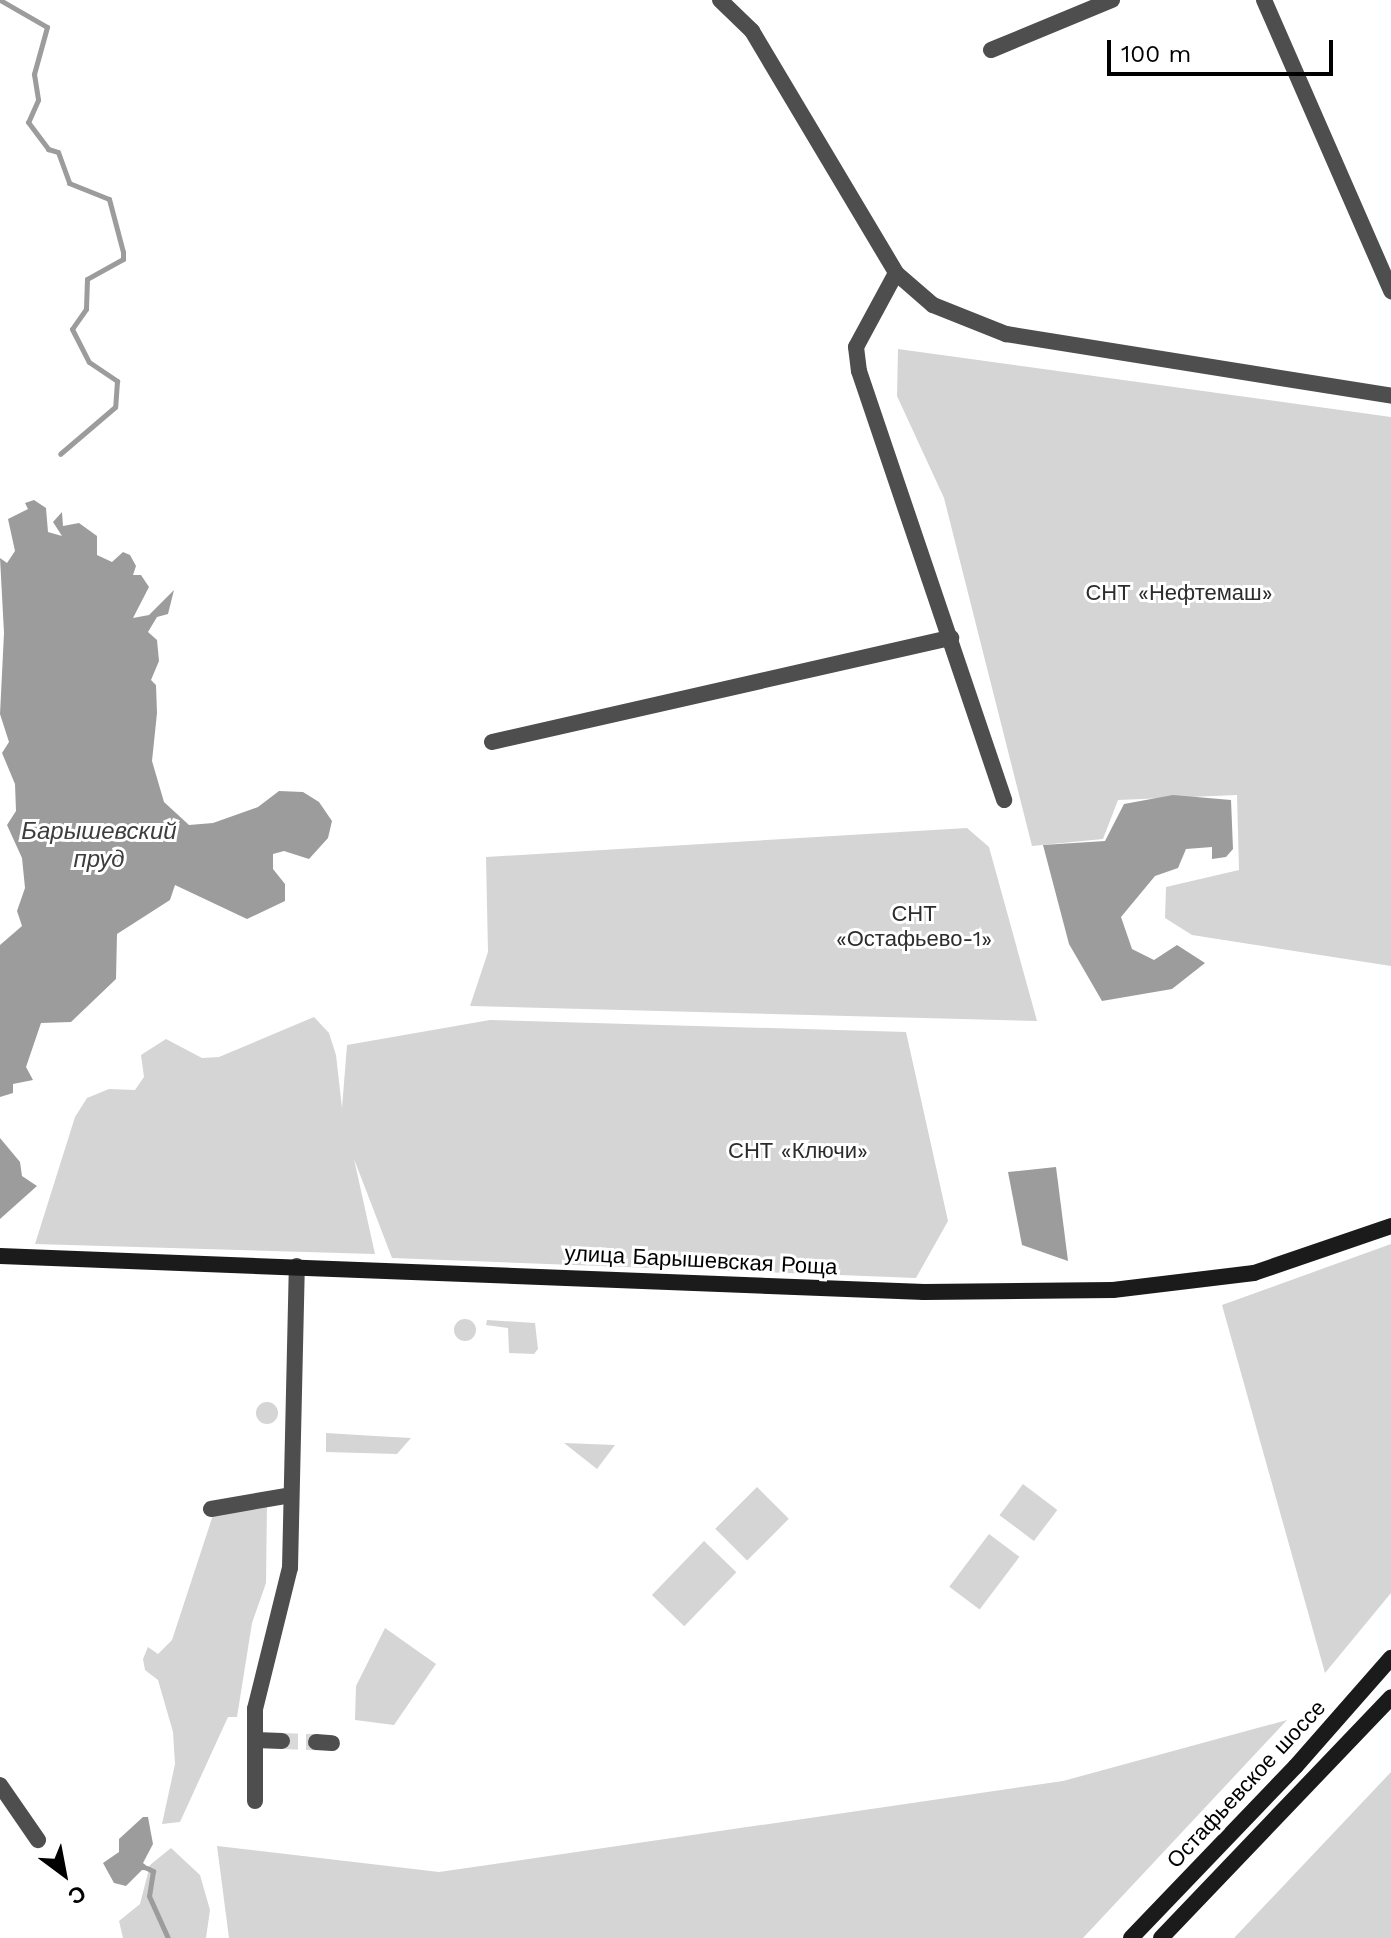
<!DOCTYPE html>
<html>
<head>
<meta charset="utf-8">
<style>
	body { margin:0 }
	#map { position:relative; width:1391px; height:1938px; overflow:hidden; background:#fff; font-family:"Work Sans",sans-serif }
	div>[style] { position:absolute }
	.green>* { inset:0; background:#d5d5d5; transform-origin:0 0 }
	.round { border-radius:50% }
	.water>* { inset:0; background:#9c9c9c }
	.stream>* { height:5px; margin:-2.5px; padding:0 2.5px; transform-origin:2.5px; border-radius:2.5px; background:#9c9c9c }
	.street-tunnel>* { height:16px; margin-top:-8px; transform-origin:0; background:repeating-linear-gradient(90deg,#d9d9d9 0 16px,transparent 0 24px) }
	.street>* { height:16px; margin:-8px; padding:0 8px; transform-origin:8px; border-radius:8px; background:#4e4e4e }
	.secondary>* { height:16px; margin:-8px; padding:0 8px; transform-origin:8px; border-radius:8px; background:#1b1b1b }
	span { translate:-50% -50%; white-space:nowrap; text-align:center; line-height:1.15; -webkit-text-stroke:6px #fff; paint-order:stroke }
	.park-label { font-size:22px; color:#2c2c2c }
	.street-label { font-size:22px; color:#000 }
	.water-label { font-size:24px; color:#3d3d3d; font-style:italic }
	.north { position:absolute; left:24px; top:1834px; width:80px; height:80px; -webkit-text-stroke:6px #fff; paint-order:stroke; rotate:148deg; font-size:22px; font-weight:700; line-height:32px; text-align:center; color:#000 }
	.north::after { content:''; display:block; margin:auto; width:28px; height:36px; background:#000; clip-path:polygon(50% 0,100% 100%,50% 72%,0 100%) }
	.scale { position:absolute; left:1107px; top:40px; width:226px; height:36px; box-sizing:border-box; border:4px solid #000; border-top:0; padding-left:10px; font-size:24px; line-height:28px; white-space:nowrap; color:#000; -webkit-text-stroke:6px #fff; paint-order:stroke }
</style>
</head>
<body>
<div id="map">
	<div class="green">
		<div style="clip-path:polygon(898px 349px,1391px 417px,1391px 966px,1192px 935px,1165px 918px,1166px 887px,1239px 870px,1237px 795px,1118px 800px,1103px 839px,1032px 846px,944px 498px,897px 396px)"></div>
		<div style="clip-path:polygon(967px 828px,989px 847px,1037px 1021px,470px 1006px,488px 952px,486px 857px)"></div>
		<div style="clip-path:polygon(314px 1017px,329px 1033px,336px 1055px,342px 1108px,347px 1045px,490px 1020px,906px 1032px,948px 1221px,916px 1278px,392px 1258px,354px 1159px,375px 1254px,35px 1244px,75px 1117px,87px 1098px,109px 1089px,135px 1090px,144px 1077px,141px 1055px,166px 1039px,202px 1058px,219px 1057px)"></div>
		<div style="clip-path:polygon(1391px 1244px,1391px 1593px,1325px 1673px,1222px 1305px)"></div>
		<div class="round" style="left:454px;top:1319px;width:22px;height:22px"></div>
		<div style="clip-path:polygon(487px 1320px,535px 1323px,538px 1349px,534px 1354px,509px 1353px,508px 1328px,486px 1325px)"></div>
		<div class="round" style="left:256px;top:1402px;width:22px;height:22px"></div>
		<div style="clip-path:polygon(326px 1433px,375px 1436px,411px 1438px,397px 1454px,326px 1452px)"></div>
		<div style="clip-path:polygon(564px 1443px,615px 1445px,597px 1469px)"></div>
		<div style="left:1023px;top:1484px;width:43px;height:39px;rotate:37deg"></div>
		<div style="left:757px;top:1487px;width:45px;height:59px;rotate:45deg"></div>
		<div style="clip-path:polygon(267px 1503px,266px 1583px,252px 1623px,237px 1717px,228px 1717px,180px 1822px,162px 1824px,175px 1764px,173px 1732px,158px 1680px,145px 1670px,143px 1659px,148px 1647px,158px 1654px,172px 1640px,214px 1512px)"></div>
		<div style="left:989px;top:1534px;width:38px;height:66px;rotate:37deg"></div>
		<div style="left:704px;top:1541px;width:45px;height:75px;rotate:44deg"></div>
		<div style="clip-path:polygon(385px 1628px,436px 1664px,394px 1725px,355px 1720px,356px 1686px)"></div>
		<div style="clip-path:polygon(1287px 1720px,1083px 1938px,229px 1938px,217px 1846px,439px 1872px,1063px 1781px)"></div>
		<div style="clip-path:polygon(1391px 1772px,1391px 1938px,1234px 1938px)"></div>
		<div style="clip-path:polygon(171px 1848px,200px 1875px,210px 1910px,206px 1938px,123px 1938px,119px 1921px,140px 1904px,150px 1865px)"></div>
	</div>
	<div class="water">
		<div style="clip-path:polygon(34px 500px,46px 508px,48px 532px,62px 536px,53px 522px,62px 512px,63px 526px,79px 523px,97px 536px,97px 555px,112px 562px,123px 552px,130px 555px,136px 566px,133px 575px,141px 575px,149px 587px,133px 618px,149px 615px,174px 590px,168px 614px,157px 617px,148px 632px,157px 640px,159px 661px,151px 680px,156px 685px,157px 713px,152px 761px,164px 802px,189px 825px,213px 823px,258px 807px,279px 791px,303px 792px,319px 802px,332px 821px,328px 838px,309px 859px,284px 851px,273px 854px,273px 869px,285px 884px,285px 901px,247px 919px,175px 885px,170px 900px,117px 934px,116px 979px,71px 1022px,41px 1023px,26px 1067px,33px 1080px,13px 1084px,13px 1093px,0 1097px,0 945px,22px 926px,17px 911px,25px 888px,22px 858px,7px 825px,16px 811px,15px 784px,2px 753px,9px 742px,0 714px,4px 633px,0 558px,7px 563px,15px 551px,8px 519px,28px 509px,25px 503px)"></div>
		<div style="clip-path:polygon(1173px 795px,1231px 800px,1233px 849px,1226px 857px,1212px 859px,1212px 847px,1186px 849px,1178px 868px,1155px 876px,1121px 917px,1132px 949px,1154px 960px,1177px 945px,1205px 963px,1172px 989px,1102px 1001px,1069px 944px,1043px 845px,1105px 841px,1124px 804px)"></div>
		<div style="clip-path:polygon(0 1138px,20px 1162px,22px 1176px,37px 1186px,0 1219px)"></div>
		<div style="clip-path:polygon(1056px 1167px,1068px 1261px,1022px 1245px,1008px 1172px)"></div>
		<div style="clip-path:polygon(143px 1817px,148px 1817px,153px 1844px,143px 1863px,153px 1871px,142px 1870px,126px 1886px,114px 1883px,103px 1863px,119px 1852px,119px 1839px)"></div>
	</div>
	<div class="stream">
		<div style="left:0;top:0;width:54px;rotate:29.9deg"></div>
		<div style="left:47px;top:27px;width:49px;rotate:105.5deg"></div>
		<div style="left:34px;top:74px;width:26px;rotate:81deg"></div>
		<div style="left:38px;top:100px;width:24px;rotate:114deg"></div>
		<div style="left:28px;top:122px;width:34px;rotate:53deg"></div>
		<div style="left:48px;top:149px;width:10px;rotate:17deg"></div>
		<div style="left:58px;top:152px;width:33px;rotate:70deg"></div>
		<div style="left:69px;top:183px;width:43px;rotate:21.8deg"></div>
		<div style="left:109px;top:199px;width:55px;rotate:75.2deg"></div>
		<div style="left:123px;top:252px;width:7px;rotate:90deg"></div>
		<div style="left:123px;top:259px;width:41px;rotate:150.9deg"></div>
		<div style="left:87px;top:279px;width:30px;rotate:92deg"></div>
		<div style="left:86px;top:309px;width:24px;rotate:125deg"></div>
		<div style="left:72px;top:329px;width:37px;rotate:63deg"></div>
		<div style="left:89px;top:362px;width:34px;rotate:34deg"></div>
		<div style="left:117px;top:381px;width:26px;rotate:94deg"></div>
		<div style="left:115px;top:407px;width:72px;rotate:139.5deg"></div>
		<div style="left:147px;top:1868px;width:7px;rotate:27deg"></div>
		<div style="left:153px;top:1871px;width:25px;rotate:99deg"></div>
		<div style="left:149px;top:1896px;width:46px;rotate:65.7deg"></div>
	</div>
	<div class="street-tunnel">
		<div style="left:282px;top:1741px;width:34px;rotate:2deg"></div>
	</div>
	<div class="street">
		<div style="left:720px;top:0;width:45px;rotate:44.1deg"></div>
		<div style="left:752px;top:31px;width:282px;rotate:59.2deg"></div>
		<div style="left:896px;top:273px;width:49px;rotate:40.9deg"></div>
		<div style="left:933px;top:305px;width:79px;rotate:21.7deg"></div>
		<div style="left:1006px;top:334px;width:390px;rotate:9.1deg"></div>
		<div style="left:1264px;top:0;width:318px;rotate:66.4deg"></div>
		<div style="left:991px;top:50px;width:131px;rotate:-22.5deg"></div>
		<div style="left:896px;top:273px;width:84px;rotate:118.4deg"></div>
		<div style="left:856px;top:347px;width:24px;rotate:83deg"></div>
		<div style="left:859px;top:371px;width:453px;rotate:71.3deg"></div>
		<div style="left:492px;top:742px;width:471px;rotate:-12.8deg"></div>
		<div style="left:211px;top:1509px;width:81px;rotate:-9.9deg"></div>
		<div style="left:256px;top:1740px;width:26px;rotate:2deg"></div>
		<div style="left:316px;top:1742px;width:16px;rotate:4deg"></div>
		<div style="left:0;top:1785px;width:67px;rotate:55.4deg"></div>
		<div style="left:255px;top:1801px;width:92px;rotate:-90deg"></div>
		<div style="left:255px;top:1709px;width:145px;rotate:-76.1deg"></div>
		<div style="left:290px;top:1568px;width:302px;rotate:-88.7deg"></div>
	</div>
	<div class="secondary">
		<div style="left:0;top:1256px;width:925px;rotate:2.23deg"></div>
		<div style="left:924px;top:1292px;width:189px;rotate:-0.6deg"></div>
		<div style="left:1113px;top:1290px;width:142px;rotate:-6.9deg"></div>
		<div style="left:1254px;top:1273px;width:145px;rotate:-18.9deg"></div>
		<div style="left:1131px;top:1938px;width:238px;rotate:-46.2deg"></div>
		<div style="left:1296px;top:1766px;width:144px;rotate:-48.7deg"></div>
		<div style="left:1161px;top:1938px;width:333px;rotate:-46.3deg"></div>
	</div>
	<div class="park-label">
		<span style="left:1179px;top:593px">СНТ «Нефтемаш»</span>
		<span style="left:914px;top:926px">СНТ<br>«Остафьево-1»</span>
		<span style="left:798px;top:1151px">СНТ «Ключи»</span>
	</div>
	<div class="street-label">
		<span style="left:701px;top:1260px;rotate:3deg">улица Барышевская Роща</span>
		<span style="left:1246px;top:1784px;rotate:-47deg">Остафьевское шоссе</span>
	</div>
	<div class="water-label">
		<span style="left:99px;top:846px">Барышевский<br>пруд</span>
	</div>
	<div class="north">С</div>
	<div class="scale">100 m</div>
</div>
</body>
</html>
